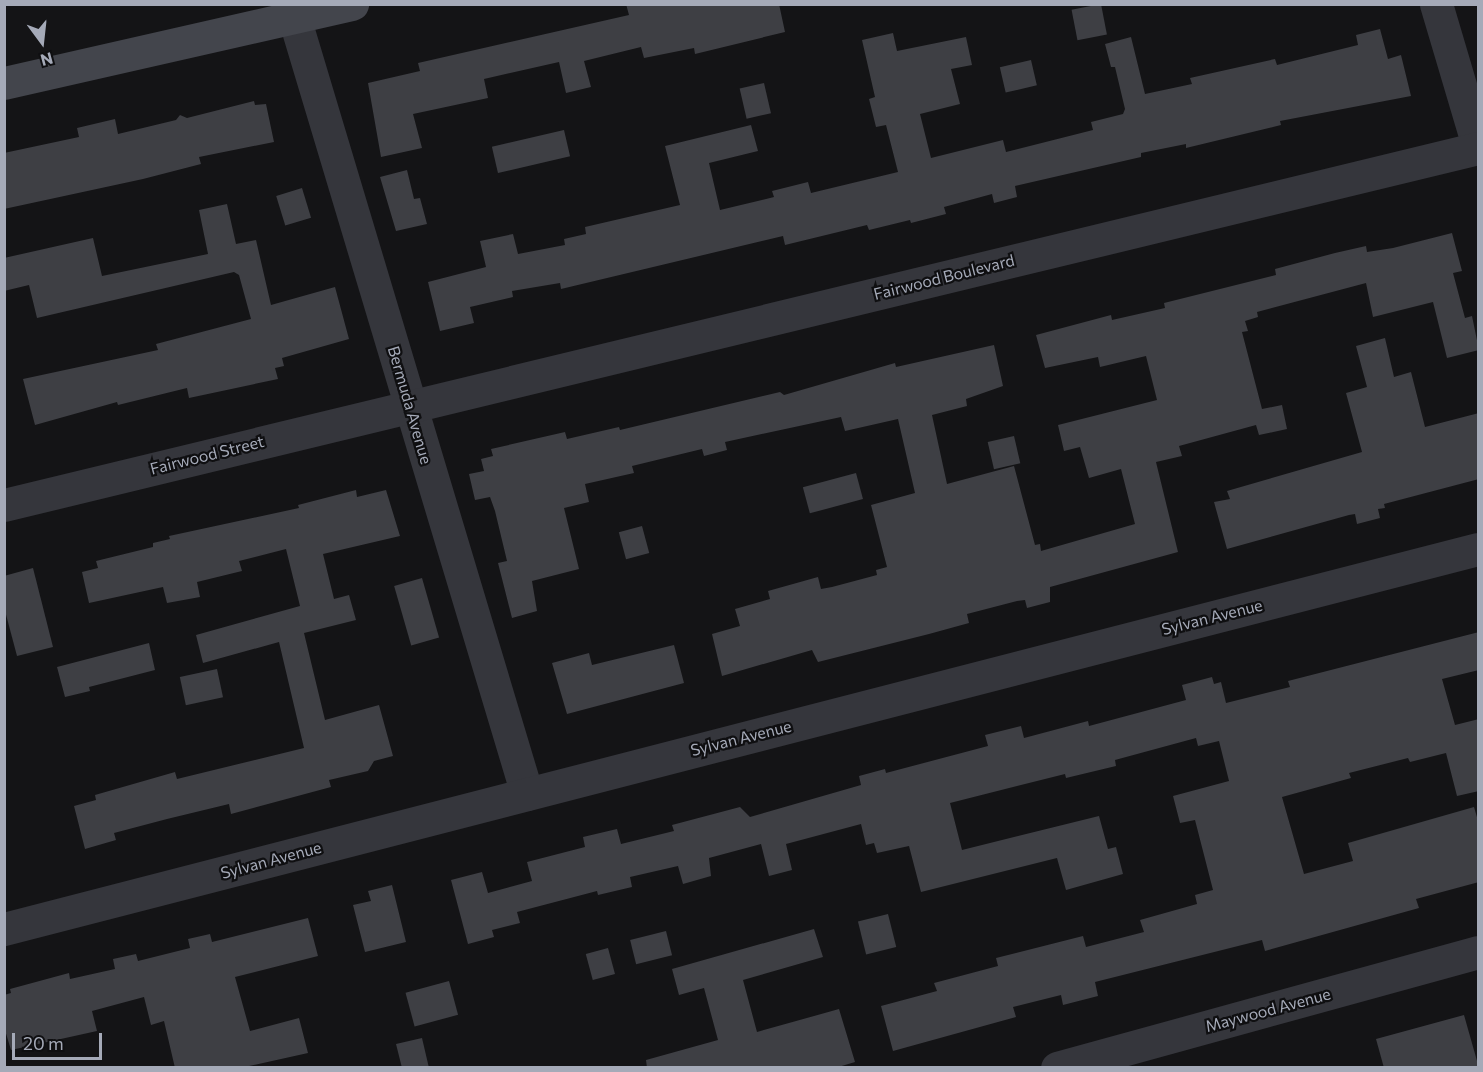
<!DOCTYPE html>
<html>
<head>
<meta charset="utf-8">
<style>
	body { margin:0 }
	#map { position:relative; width:1483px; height:1072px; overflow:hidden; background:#141416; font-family:Commissioner,sans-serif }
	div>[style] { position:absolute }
	.building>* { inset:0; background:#3e3f44; transform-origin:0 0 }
	.street>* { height:33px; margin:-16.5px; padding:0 16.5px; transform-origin:16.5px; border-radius:16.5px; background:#35363c }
	.secondary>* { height:33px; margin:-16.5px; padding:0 16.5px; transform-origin:16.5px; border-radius:16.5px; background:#43454c }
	span { translate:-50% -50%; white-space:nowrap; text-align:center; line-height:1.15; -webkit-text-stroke:4.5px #0f0f11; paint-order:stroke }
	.street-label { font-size:16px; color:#a5aab8 }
	.frame { position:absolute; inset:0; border:6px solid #a5aab8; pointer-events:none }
	.north { position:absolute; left:12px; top:12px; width:60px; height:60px; -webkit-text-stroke:4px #0f0f11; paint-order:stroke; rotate:165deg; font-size:16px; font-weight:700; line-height:24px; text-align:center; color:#a5aab8 }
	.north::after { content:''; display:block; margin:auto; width:21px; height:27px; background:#a5aab8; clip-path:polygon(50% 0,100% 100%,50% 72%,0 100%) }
	.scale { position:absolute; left:12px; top:1033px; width:90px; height:27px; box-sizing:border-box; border:3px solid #a5aab8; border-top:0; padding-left:8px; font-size:18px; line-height:21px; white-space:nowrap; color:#a5aab8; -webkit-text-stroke:4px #0f0f11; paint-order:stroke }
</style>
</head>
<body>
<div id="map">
	<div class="building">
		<div style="clip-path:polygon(626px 4px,779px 4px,785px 32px,695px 54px,694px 48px,644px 58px,641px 47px,584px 61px,591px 87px,566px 93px,559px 62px,484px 79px,488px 98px,413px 114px,422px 148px,381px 157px,368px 83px,420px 71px,418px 63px,629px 15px)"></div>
		<div style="left:1101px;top:4px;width:31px;height:30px;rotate:79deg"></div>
		<div style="clip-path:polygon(1380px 29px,1388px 59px,1401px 55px,1411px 96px,1280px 121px,1281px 125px,1186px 148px,1186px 144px,1141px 153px,1141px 157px,1015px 186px,1017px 197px,994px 203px,992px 194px,944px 207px,946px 214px,911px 223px,910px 220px,869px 230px,867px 225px,785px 245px,783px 236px,561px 289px,560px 283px,512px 291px,513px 297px,470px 307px,474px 323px,440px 331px,428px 282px,486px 267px,480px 241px,513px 234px,518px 254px,565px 245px,564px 239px,586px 234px,585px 227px,680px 205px,665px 146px,751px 125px,758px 151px,709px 163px,720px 210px,774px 197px,772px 191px,808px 182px,811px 193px,898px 172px,886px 125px,876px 127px,869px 99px,875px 97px,862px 40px,893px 33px,897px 51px,966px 37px,972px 65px,951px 69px,960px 104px,920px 114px,931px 158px,1003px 140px,1006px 152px,1093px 130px,1091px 122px,1123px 114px,1125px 109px,1115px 67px,1111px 67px,1105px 44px,1131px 37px,1145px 94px,1192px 84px,1190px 78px,1275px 59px,1277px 65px,1358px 45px,1356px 35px)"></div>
		<div style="left:1031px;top:60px;width:26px;height:32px;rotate:77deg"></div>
		<div style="left:764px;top:83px;width:31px;height:25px;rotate:77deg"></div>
		<div style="clip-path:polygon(254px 101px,255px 105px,266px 104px,274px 142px,199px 157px,201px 164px,143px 179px,4px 209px,4px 153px,79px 137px,77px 128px,115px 119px,118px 134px,176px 120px,180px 115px,187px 118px)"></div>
		<div style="left:564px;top:130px;width:27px;height:74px;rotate:77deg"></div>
		<div style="clip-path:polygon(407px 170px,414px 199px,420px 198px,427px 224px,396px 231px,380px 177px)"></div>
		<div style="left:302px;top:188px;width:31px;height:27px;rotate:73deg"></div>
		<div style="clip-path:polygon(227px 204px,236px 244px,256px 240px,271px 305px,335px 287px,349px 339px,282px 358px,284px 366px,275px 368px,278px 379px,189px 398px,187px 388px,118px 405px,117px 402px,35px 425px,23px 379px,158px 350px,156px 344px,251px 319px,239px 275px,234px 272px,37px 318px,29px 285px,4px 291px,4px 258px,93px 238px,102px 276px,208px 254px,199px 210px)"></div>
		<div style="clip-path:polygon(1452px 233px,1462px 271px,1453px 273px,1465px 318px,1472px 316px,1479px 350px,1447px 358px,1433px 302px,1373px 317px,1366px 283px,1257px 312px,1258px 317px,1245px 321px,1248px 331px,1242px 332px,1262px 409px,1282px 405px,1287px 429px,1259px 435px,1256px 425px,1179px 446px,1182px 456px,1156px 462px,1178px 552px,1050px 587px,1050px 602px,1027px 608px,1025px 600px,1017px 601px,967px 614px,969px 623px,929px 634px,818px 662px,812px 650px,722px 676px,712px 634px,740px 626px,735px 609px,770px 599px,768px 591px,818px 577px,821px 589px,832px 587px,877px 575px,876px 570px,887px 567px,871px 505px,915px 493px,898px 419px,845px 431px,841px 417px,725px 442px,727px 450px,704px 456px,702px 449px,632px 466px,634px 473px,585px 484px,589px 502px,564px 508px,579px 569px,532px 581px,537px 611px,512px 618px,498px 563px,507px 561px,495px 511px,490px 497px,475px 500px,469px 474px,484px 471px,481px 459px,493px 456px,491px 449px,565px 432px,567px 439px,619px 427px,620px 430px,780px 392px,784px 395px,895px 363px,896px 367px,994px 345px,1003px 386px,966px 399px,967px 406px,932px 415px,947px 484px,1014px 466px,1035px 545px,1040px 544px,1041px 551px,1135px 524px,1121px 469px,1089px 478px,1080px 447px,1064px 451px,1058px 425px,1157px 400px,1146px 356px,1100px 367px,1098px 357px,1045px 368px,1036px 335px,1111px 315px,1112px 320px,1165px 308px,1164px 303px,1276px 275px,1275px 269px,1335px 253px,1366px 246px,1367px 252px,1393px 248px)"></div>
		<div style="clip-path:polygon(1385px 338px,1394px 377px,1411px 372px,1425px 427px,1479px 413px,1479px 479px,1384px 504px,1385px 508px,1378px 509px,1380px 518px,1357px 524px,1355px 514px,1349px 515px,1227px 549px,1214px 502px,1230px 499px,1227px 491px,1362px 452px,1346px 393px,1367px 387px,1356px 346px)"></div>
		<div style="left:1014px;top:436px;width:28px;height:27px;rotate:77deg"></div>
		<div style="left:856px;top:473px;width:27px;height:55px;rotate:75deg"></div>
		<div style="clip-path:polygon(356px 490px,357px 497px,386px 490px,400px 536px,323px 554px,334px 599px,349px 595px,356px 620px,304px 633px,325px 720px,379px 705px,393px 756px,374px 761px,368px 771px,329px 780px,331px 787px,231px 814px,229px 804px,167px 819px,114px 833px,116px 840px,85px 849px,74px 806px,96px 800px,95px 795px,175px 772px,177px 779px,304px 748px,279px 642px,203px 663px,196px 635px,300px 606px,286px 549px,239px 561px,242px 571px,197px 582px,200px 597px,167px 603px,163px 587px,89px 603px,82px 572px,98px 568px,96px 561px,153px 547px,153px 543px,170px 539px,169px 536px,299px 508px,298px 505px)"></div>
		<div style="left:642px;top:526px;width:28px;height:24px;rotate:75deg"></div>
		<div style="clip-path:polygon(33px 568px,53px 647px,17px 656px,4px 607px,4px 576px)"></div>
		<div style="left:422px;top:578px;width:62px;height:29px;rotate:74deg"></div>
		<div style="clip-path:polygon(1479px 632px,1479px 670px,1442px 679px,1455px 725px,1479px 719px,1479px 791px,1457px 796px,1446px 753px,1410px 762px,1408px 758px,1349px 773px,1351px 778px,1282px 797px,1304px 874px,1353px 861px,1348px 843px,1474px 807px,1479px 824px,1479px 882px,1416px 899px,1419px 908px,1265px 951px,1262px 940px,1095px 982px,1098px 996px,1063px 1005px,1061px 995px,1013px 1007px,1016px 1017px,893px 1051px,881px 1006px,937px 991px,934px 983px,998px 966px,996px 958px,1083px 936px,1086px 947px,1144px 932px,1140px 920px,1197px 904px,1195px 895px,1213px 890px,1195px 820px,1180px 823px,1173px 796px,1229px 781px,1219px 741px,1198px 746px,1196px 738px,1115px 760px,1116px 766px,1066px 778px,1065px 774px,950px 803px,962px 850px,1099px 816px,1108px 849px,1116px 847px,1123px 874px,1066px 890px,1057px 858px,921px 892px,909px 846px,877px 853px,874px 843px,866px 845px,861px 824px,786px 844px,792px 870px,769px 876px,761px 844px,709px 858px,711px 876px,683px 884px,678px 866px,630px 877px,632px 887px,598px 895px,597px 891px,517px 912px,520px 923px,492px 930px,494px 937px,468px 944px,451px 880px,482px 872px,488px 893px,532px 881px,527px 862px,585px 847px,583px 837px,617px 829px,621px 844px,674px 831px,672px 825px,740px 807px,750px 817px,861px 785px,859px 776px,885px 769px,886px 773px,988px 746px,985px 735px,1021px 726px,1024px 738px,1088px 721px,1089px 726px,1186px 700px,1182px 685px,1212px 677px,1214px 684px,1221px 682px,1226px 703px,1290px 687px,1288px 681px)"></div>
		<div style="clip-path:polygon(149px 643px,155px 670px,89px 687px,90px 691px,65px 697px,57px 667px)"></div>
		<div style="clip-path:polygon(674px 645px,684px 683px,567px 714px,552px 663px,589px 653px,592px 665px)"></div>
		<div style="left:217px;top:669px;width:29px;height:38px;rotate:78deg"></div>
		<div style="clip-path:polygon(392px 885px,406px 942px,365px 952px,353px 905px,371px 901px,368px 891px)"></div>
		<div style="left:888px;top:914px;width:34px;height:31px;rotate:76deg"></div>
		<div style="clip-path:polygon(308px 918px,318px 956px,235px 977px,250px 1031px,299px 1018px,308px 1053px,240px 1068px,175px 1068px,164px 1021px,151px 1025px,144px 997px,92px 1011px,97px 1031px,11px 1050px,4px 1027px,4px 995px,11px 993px,10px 989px,69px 973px,70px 979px,115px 969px,113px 959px,136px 954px,138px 961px,190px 948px,188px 939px,210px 934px,212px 942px)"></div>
		<div style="clip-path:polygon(814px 929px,823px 957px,743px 980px,757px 1032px,839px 1009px,855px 1062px,835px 1068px,647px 1068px,646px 1060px,718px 1040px,704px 988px,679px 995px,672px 969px)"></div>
		<div style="left:666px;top:931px;width:25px;height:37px;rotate:76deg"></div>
		<div style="left:608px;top:948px;width:27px;height:23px;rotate:75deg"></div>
		<div style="left:449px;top:981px;width:35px;height:45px;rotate:75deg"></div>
		<div style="clip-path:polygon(1464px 1015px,1479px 1068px,1384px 1068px,1376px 1039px)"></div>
		<div style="clip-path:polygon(422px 1038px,429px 1068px,402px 1068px,396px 1044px)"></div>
	</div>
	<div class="street">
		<div style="left:1436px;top:4px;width:148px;rotate:73.5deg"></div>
		<div style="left:294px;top:17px;width:811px;rotate:73.31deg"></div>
		<div style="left:4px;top:505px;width:1517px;rotate:-13.61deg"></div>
		<div style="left:4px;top:929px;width:1522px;rotate:-14.46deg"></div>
		<div style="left:1057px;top:1068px;width:437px;rotate:-15.4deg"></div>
	</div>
	<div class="secondary">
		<div style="left:4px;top:83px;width:357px;rotate:-12.8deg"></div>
	</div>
	<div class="street-label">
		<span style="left:944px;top:277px;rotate:-14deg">Fairwood Boulevard</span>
		<span style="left:410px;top:405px;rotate:74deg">Bermuda Avenue</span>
		<span style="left:207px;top:455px;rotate:-14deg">Fairwood Street</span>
		<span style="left:1212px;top:617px;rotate:-14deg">Sylvan Avenue</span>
		<span style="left:741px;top:738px;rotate:-14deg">Sylvan Avenue</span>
		<span style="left:271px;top:860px;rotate:-15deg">Sylvan Avenue</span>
		<span style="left:1268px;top:1010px;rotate:-15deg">Maywood Avenue</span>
	</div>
	<div class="frame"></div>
	<div class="north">N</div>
	<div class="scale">20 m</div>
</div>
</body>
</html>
